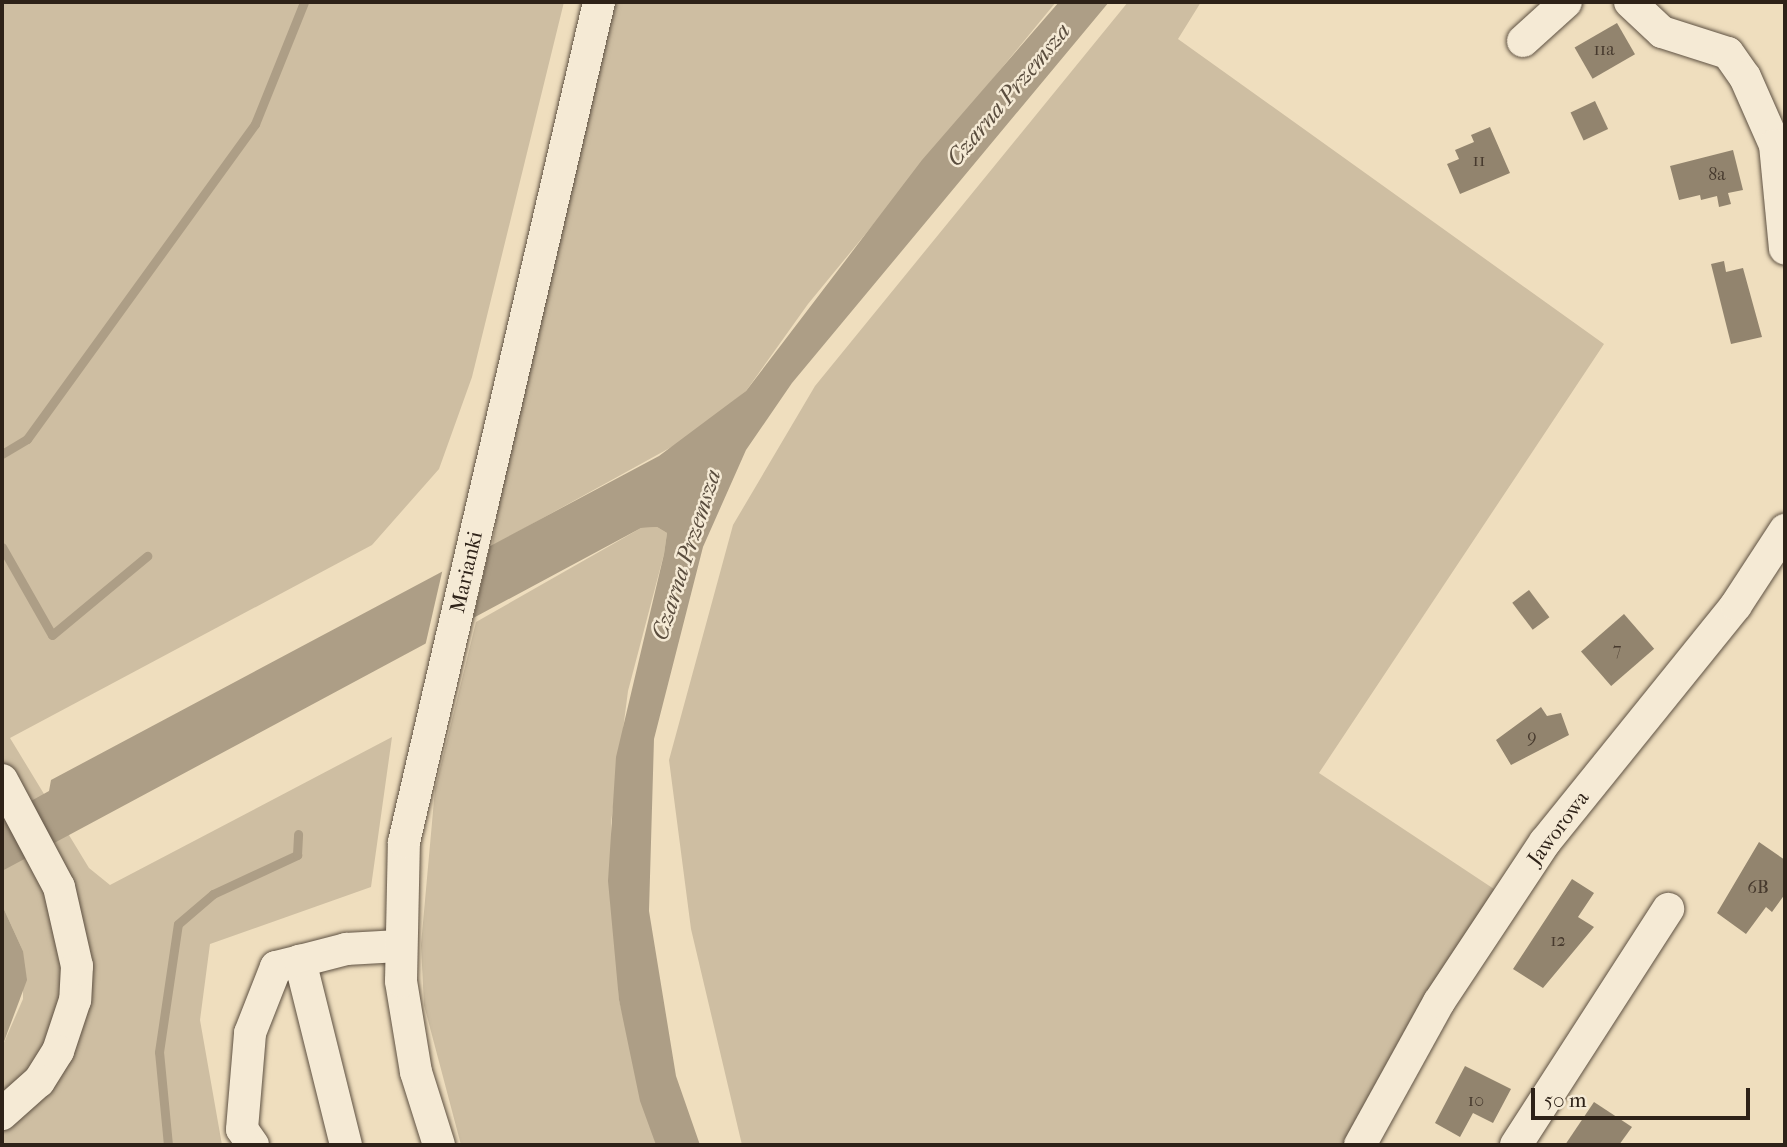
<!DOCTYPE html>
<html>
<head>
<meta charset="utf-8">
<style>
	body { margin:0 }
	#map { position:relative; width:1787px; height:1147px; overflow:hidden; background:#efdebe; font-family:"IM FELL French Canon",serif }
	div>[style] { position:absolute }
	.green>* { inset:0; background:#cebea2 }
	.water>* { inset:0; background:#ad9e86 }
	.pier>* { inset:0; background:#efdebe }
	.stream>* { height:9px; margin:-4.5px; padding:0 4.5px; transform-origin:4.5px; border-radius:4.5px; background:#ad9e86 }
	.building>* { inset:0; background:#92846e; transform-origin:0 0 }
	.roads { filter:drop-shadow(0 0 2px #5e5142) drop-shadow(0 0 2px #5e5142) }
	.minor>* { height:32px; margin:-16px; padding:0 16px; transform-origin:16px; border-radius:16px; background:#f5ead5 }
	span { translate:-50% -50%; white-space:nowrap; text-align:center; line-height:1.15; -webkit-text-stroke:5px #f5ead5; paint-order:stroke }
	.number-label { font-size:18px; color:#473a2e }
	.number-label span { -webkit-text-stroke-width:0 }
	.street-label { font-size:21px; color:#2e2218 }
	.water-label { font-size:23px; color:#5a4d3e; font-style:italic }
	.frame { position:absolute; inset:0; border:4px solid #2e2218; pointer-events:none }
	.scale { position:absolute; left:1531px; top:1088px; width:219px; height:32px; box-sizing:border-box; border:4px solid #2e2218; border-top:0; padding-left:9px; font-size:21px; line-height:24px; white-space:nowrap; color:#2e2218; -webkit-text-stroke:5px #f5ead5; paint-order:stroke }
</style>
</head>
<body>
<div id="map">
	<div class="green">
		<div style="clip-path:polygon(2px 2px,564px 2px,472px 377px,439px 469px,372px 545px,10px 738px,89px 868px,110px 885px,392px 737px,371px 887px,210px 944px,200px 1020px,222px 1145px,2px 1145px,2px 1047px,23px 999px,23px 951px,2px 905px)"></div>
		<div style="clip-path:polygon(614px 2px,1056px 2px,808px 304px,746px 391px,686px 439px,492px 546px,508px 447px)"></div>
		<div style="clip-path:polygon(1128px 2px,1201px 2px,1178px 39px,1604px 344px,1319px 773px,1497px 891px,1346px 1145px,742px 1145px,691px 929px,669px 760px,733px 525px,815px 386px)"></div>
		<div style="clip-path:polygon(657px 527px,667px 533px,664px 554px,628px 691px,611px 823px,619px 1000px,656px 1145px,461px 1145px,424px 1005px,421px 945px,435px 789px,476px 622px,641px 528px)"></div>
	</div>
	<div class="water">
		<div style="clip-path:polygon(1059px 2px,1109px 2px,792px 383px,746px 450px,703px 547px,654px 739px,649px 911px,676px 1076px,700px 1145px,656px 1145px,640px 1101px,619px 1000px,608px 881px,616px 757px,664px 554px,667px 533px,657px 527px,641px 528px,2px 871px,2px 817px,49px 791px,51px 780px,659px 456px,746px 391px,922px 160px)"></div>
		<div style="clip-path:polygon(2px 905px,23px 951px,27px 980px,2px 1047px)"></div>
	</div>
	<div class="pier">
		<div style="clip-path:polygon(491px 542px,471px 628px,424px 651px,443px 568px)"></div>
	</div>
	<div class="stream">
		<div style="left:2px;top:454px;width:29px;rotate:-31deg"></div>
		<div style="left:27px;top:439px;width:389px;rotate:-54.1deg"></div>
		<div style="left:255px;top:124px;width:131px;rotate:-68.1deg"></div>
		<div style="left:2px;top:547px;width:101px;rotate:60.4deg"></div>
		<div style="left:52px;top:635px;width:124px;rotate:-39.7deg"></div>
		<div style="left:168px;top:1145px;width:93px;rotate:-95.5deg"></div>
		<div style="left:159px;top:1052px;width:129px;rotate:-81.6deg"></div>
		<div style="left:178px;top:924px;width:46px;rotate:-40.6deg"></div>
		<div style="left:213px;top:894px;width:93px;rotate:-24.9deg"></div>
		<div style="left:297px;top:855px;width:21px;rotate:-87deg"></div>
	</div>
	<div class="building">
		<div style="left:1617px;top:23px;width:36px;height:49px;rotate:60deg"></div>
		<div style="left:1595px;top:101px;width:31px;height:27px;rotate:65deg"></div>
		<div style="clip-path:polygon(1490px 127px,1510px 173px,1460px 194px,1447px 164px,1459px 159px,1455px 150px,1474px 142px,1471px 135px)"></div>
		<div style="clip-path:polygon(1733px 150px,1743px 190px,1728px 193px,1731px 204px,1719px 207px,1717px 196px,1701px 200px,1700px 195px,1679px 200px,1670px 166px)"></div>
		<div style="clip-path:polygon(1724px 261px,1726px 272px,1743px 268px,1762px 337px,1731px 344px,1711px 264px)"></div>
		<div style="left:1529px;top:590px;width:34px;height:21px;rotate:53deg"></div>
		<div style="left:1624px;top:614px;width:46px;height:57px;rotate:49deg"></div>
		<div style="clip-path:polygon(1541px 707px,1547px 716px,1561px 713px,1569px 735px,1511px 765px,1496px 740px)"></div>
		<div style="clip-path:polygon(1759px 842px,1785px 860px,1785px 894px,1772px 912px,1766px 907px,1746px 934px,1717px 913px)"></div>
		<div style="clip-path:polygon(1572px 879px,1594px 893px,1578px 917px,1594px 927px,1543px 988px,1513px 969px)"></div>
		<div style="clip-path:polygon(1465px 1066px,1511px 1089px,1493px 1123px,1473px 1113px,1460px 1137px,1435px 1123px)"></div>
		<div style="clip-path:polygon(1594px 1102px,1632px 1127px,1619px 1145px,1565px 1145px)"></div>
	</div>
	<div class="roads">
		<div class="minor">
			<div style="left:1630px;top:2px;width:44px;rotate:43.2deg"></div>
			<div style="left:1662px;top:32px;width:69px;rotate:17.7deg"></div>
			<div style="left:1728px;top:53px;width:29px;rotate:55deg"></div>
			<div style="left:1745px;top:77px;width:74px;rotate:66.2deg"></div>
			<div style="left:1775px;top:145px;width:104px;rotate:84.5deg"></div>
			<div style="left:1523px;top:41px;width:58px;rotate:-42.2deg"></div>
			<div style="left:2px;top:780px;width:121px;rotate:62deg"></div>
			<div style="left:59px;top:887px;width:81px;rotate:77.2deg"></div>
			<div style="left:77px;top:966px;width:34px;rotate:93deg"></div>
			<div style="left:75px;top:1000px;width:54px;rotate:108.4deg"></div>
			<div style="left:58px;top:1051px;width:36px;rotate:122deg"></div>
			<div style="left:39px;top:1081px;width:50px;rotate:138.3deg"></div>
			<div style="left:253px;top:1145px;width:19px;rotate:-125deg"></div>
			<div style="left:242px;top:1129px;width:96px;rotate:-85.2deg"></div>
			<div style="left:250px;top:1033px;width:71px;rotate:-68.5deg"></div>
			<div style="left:276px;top:967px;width:25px;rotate:-14deg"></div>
			<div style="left:346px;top:1145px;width:190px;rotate:-104deg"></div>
			<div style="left:300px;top:961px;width:48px;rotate:-14.6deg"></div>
			<div style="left:346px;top:949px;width:53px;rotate:-3.2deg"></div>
			<div style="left:439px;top:1145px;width:77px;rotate:-107.5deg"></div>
			<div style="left:416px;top:1072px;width:92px;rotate:-99.4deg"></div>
			<div style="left:401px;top:981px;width:139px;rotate:-88.8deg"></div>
			<div style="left:404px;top:842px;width:862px;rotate:-76.93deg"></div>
			<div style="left:1360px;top:1145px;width:163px;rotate:-61.1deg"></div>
			<div style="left:1439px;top:1002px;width:192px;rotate:-56.5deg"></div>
			<div style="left:1545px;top:842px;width:304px;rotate:-51.1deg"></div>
			<div style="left:1736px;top:605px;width:90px;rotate:-56.8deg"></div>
			<div style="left:1516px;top:1145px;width:281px;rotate:-57.2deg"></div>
		</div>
	</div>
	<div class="number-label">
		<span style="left:1604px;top:50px">11a</span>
		<span style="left:1479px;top:161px">11</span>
		<span style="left:1717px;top:175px">8a</span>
		<span style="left:1617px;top:650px">7</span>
		<span style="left:1532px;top:737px">9</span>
		<span style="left:1758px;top:888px">6B</span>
		<span style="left:1558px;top:941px">12</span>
		<span style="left:1476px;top:1101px">10</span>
	</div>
	<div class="street-label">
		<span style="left:466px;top:572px;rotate:-77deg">Marianki</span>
		<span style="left:1558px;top:828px;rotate:-53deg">Jaworowa</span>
	</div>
	<div class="water-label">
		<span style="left:1009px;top:95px;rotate:-50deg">Czarna Przemsza</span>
		<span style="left:687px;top:555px;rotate:-72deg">Czarna Przemsza</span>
	</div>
	<div class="frame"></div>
	<div class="scale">50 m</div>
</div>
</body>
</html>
